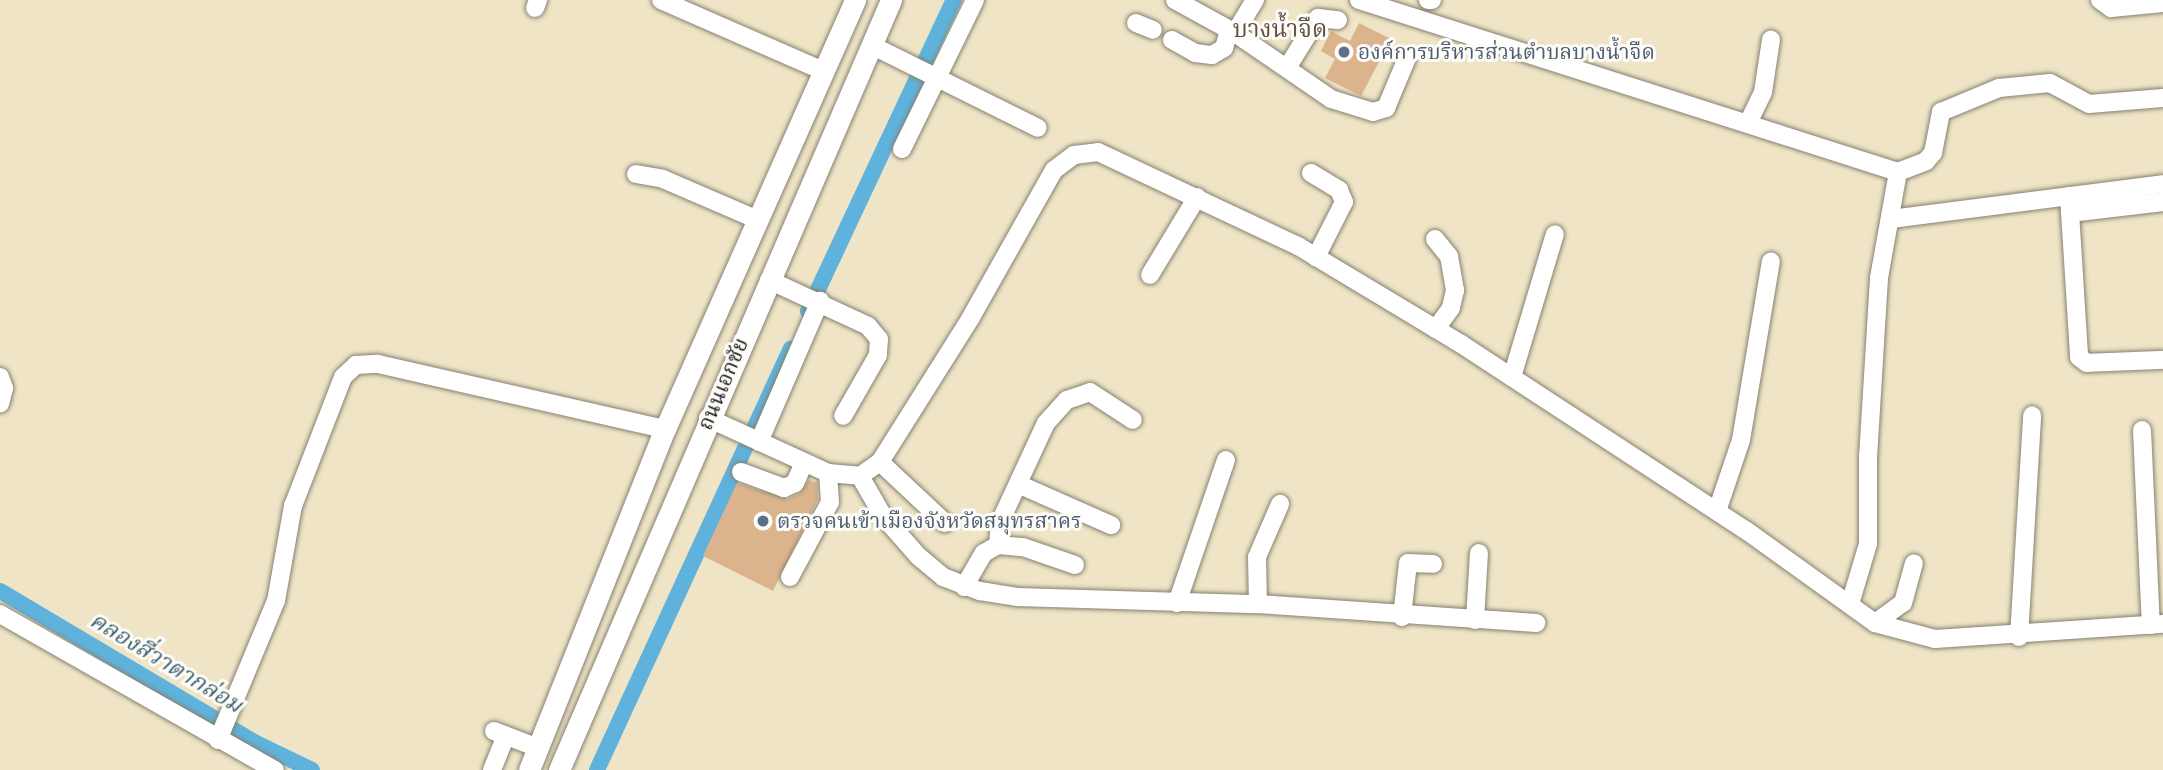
<!DOCTYPE html>
<html>
<head>
<meta charset="utf-8">
<style>
	body { margin:0 }
	#map { position:relative; width:2163px; height:770px; overflow:hidden; background:#efe4c6; font-family:Alegreya,"Noto Serif Thai",serif }
	div>[style] { position:absolute }
	.canal>* { height:16px; margin:-8px; padding:0 8px; transform-origin:8px; border-radius:8px; background:#5fb2db }
	.building>* { inset:0; background:#dbb48d }
	.roads { filter:drop-shadow(0 0 2px #868071) drop-shadow(0 0 2px #868071) }
	.minor>* { height:18px; margin:-9px; padding:0 9px; transform-origin:9px; border-radius:9px; background:#fff }
	.major>* { height:21px; margin:-10.5px; padding:0 10.5px; transform-origin:10.5px; border-radius:10.5px; background:#fff }
	.dots>* { width:19px; height:19px; translate:-50% -50%; box-sizing:border-box; border:4px solid #fdfcf7; border-radius:50% }
	span { translate:-50% -50%; white-space:nowrap; text-align:center; line-height:1.15; -webkit-text-stroke:6px #fdfcf7; paint-order:stroke }
	.service-label { font-size:21px; color:#4e5e75 }
	.left { translate:0 -50%; text-align:left }
	.street-label { font-size:21px; color:#1c1c1c }
	.water-label { font-size:23px; color:#3a6072; font-style:italic }
	.quarter-label { font-size:24px; color:#5f5144 }
</style>
</head>
<body>
<div id="map">
	<div class="canal">
		<div style="left:808px;top:311px;width:344px;rotate:-64.9deg"></div>
		<div style="left:0;top:591px;width:298px;rotate:30.7deg"></div>
		<div style="left:256px;top:743px;width:62px;rotate:25.7deg"></div>
		<div style="left:597px;top:770px;width:464px;rotate:-65.3deg"></div>
	</div>
	<div class="building">
		<div style="clip-path:polygon(1359px 23px,1391px 39px,1361px 96px,1325px 78px,1335px 59px,1321px 51px,1331px 31px,1350px 41px)"></div>
		<div style="clip-path:polygon(809px 480px,817px 483px,818px 499px,773px 591px,703px 556px,737px 483px,788px 499px,800px 493px)"></div>
	</div>
	<div class="roads">
		<div class="minor">
			<div style="left:661px;top:0;width:175px;rotate:23.6deg"></div>
			<div style="left:1175px;top:0;width:68px;rotate:28.8deg"></div>
			<div style="left:1235px;top:33px;width:39px;rotate:-59deg"></div>
			<div style="left:1359px;top:0;width:566px;rotate:17.7deg"></div>
			<div style="left:1898px;top:172px;width:108px;rotate:100.2deg"></div>
			<div style="left:1879px;top:278px;width:178px;rotate:93.5deg"></div>
			<div style="left:1868px;top:456px;width:88px;rotate:90deg"></div>
			<div style="left:1868px;top:544px;width:63px;rotate:106.7deg"></div>
			<div style="left:1428px;top:0;width:4px"></div>
			<div style="left:2100px;top:0;width:14px;rotate:36deg"></div>
			<div style="left:2111px;top:8px;width:52px;rotate:-5.5deg"></div>
			<div style="left:535px;top:8px;width:9px;rotate:-69deg"></div>
			<div style="left:1136px;top:23px;width:18px;rotate:22deg"></div>
			<div style="left:1235px;top:33px;width:116px;rotate:34.5deg"></div>
			<div style="left:1331px;top:99px;width:44px;rotate:17.2deg"></div>
			<div style="left:1373px;top:112px;width:14px;rotate:-17deg"></div>
			<div style="left:1386px;top:108px;width:54px;rotate:-67.2deg"></div>
			<div style="left:1172px;top:40px;width:26px;rotate:29deg"></div>
			<div style="left:1195px;top:53px;width:17px;rotate:7deg"></div>
			<div style="left:1212px;top:55px;width:14px;rotate:-30deg"></div>
			<div style="left:1224px;top:48px;width:19px;rotate:-74deg"></div>
			<div style="left:871px;top:45px;width:186px;rotate:26.4deg"></div>
			<div style="left:1287px;top:68px;width:59px;rotate:-58.2deg"></div>
			<div style="left:1318px;top:18px;width:20px;rotate:6deg"></div>
			<div style="left:1748px;top:123px;width:34px;rotate:-64deg"></div>
			<div style="left:1763px;top:92px;width:53px;rotate:-81.3deg"></div>
			<div style="left:902px;top:149px;width:166px;rotate:-63.9deg"></div>
			<div style="left:1898px;top:172px;width:30px;rotate:-21deg"></div>
			<div style="left:1926px;top:161px;width:11px;rotate:-49deg"></div>
			<div style="left:1933px;top:153px;width:42px;rotate:-79deg"></div>
			<div style="left:1941px;top:112px;width:63px;rotate:-22.5deg"></div>
			<div style="left:1999px;top:88px;width:51px;rotate:-5.6deg"></div>
			<div style="left:2050px;top:83px;width:44px;rotate:28.3deg"></div>
			<div style="left:2089px;top:104px;width:74px;rotate:-4.6deg"></div>
			<div style="left:1311px;top:173px;width:33px;rotate:31deg"></div>
			<div style="left:1339px;top:190px;width:13px;rotate:67deg"></div>
			<div style="left:1344px;top:202px;width:62px;rotate:117deg"></div>
			<div style="left:636px;top:174px;width:27px;rotate:10deg"></div>
			<div style="left:663px;top:179px;width:101px;rotate:23.3deg"></div>
			<div style="left:2069px;top:196px;width:161px;rotate:86.4deg"></div>
			<div style="left:2079px;top:357px;width:10px;rotate:37deg"></div>
			<div style="left:2087px;top:363px;width:76px;rotate:-2.3deg"></div>
			<div style="left:2070px;top:213px;width:94px;rotate:-6.7deg"></div>
			<div style="left:1891px;top:219px;width:274px;rotate:-7.3deg"></div>
			<div style="left:1435px;top:239px;width:22px;rotate:51deg"></div>
			<div style="left:1449px;top:256px;width:35px;rotate:80deg"></div>
			<div style="left:1455px;top:290px;width:18px;rotate:103deg"></div>
			<div style="left:1451px;top:308px;width:26px;rotate:126deg"></div>
			<div style="left:1150px;top:275px;width:91px;rotate:-58.9deg"></div>
			<div style="left:769px;top:280px;width:109px;rotate:24.9deg"></div>
			<div style="left:868px;top:326px;width:17px;rotate:50deg"></div>
			<div style="left:879px;top:339px;width:16px;rotate:94deg"></div>
			<div style="left:878px;top:355px;width:70px;rotate:119.8deg"></div>
			<div style="left:0;top:377px;width:12px;rotate:70deg"></div>
			<div style="left:4px;top:388px;width:16px;rotate:104deg"></div>
			<div style="left:1512px;top:377px;width:149px;rotate:-73.3deg"></div>
			<div style="left:708px;top:418px;width:132px;rotate:24.6deg"></div>
			<div style="left:828px;top:473px;width:32px;rotate:5deg"></div>
			<div style="left:860px;top:476px;width:24px;rotate:-35deg"></div>
			<div style="left:880px;top:462px;width:169px;rotate:-57.8deg"></div>
			<div style="left:970px;top:319px;width:171px;rotate:-60.6deg"></div>
			<div style="left:1054px;top:170px;width:25px;rotate:-37deg"></div>
			<div style="left:1074px;top:155px;width:24px;rotate:-7deg"></div>
			<div style="left:1098px;top:152px;width:221px;rotate:25.2deg"></div>
			<div style="left:1298px;top:246px;width:190px;rotate:31deg"></div>
			<div style="left:1461px;top:344px;width:342px;rotate:33.2deg"></div>
			<div style="left:1747px;top:531px;width:158px;rotate:35.7deg"></div>
			<div style="left:1875px;top:623px;width:62px;rotate:14.9deg"></div>
			<div style="left:1935px;top:639px;width:228px;rotate:-3.8deg"></div>
			<div style="left:2142px;top:430px;width:195px;rotate:87.4deg"></div>
			<div style="left:759px;top:442px;width:154px;rotate:-66.6deg"></div>
			<div style="left:880px;top:462px;width:89px;rotate:43.2deg"></div>
			<div style="left:741px;top:472px;width:46px;rotate:20.4deg"></div>
			<div style="left:784px;top:488px;width:12px;rotate:-24deg"></div>
			<div style="left:795px;top:483px;width:22px;rotate:-66deg"></div>
			<div style="left:860px;top:476px;width:46px;rotate:60.1deg"></div>
			<div style="left:883px;top:516px;width:53px;rotate:48.8deg"></div>
			<div style="left:918px;top:556px;width:33px;rotate:40deg"></div>
			<div style="left:943px;top:577px;width:40px;rotate:21deg"></div>
			<div style="left:980px;top:591px;width:37px;rotate:9deg"></div>
			<div style="left:1017px;top:597px;width:241px;rotate:1.7deg"></div>
			<div style="left:1258px;top:604px;width:279px;rotate:3.9deg"></div>
			<div style="left:1018px;top:484px;width:102px;rotate:23.8deg"></div>
			<div style="left:1717px;top:511px;width:75px;rotate:-71.3deg"></div>
			<div style="left:1741px;top:440px;width:181px;rotate:-80.5deg"></div>
			<div style="left:998px;top:545px;width:23px;rotate:-85deg"></div>
			<div style="left:1000px;top:522px;width:109px;rotate:-65.1deg"></div>
			<div style="left:1046px;top:423px;width:31px;rotate:-48deg"></div>
			<div style="left:1067px;top:400px;width:24px;rotate:-19deg"></div>
			<div style="left:1090px;top:392px;width:51px;rotate:33.1deg"></div>
			<div style="left:790px;top:577px;width:85px;rotate:-61.9deg"></div>
			<div style="left:830px;top:502px;width:29px;rotate:-94deg"></div>
			<div style="left:964px;top:587px;width:39px;rotate:-60deg"></div>
			<div style="left:984px;top:553px;width:16px;rotate:-30deg"></div>
			<div style="left:998px;top:545px;width:25px;rotate:5deg"></div>
			<div style="left:1023px;top:547px;width:55px;rotate:19.1deg"></div>
			<div style="left:1177px;top:603px;width:151px;rotate:-71.1deg"></div>
			<div style="left:1258px;top:604px;width:47px;rotate:-91.2deg"></div>
			<div style="left:1257px;top:557px;width:58px;rotate:-66.5deg"></div>
			<div style="left:0;top:614px;width:316px;rotate:29.6deg"></div>
			<div style="left:1402px;top:617px;width:54px;rotate:-83.7deg"></div>
			<div style="left:1408px;top:563px;width:25px;rotate:2deg"></div>
			<div style="left:1475px;top:620px;width:67px;rotate:-86.6deg"></div>
			<div style="left:1875px;top:623px;width:34px;rotate:-36deg"></div>
			<div style="left:1903px;top:603px;width:41px;rotate:-74.6deg"></div>
			<div style="left:2019px;top:637px;width:222px;rotate:-86.6deg"></div>
			<div style="left:494px;top:731px;width:47px;rotate:21.1deg"></div>
			<div style="left:218px;top:740px;width:151px;rotate:-67.4deg"></div>
			<div style="left:276px;top:601px;width:97px;rotate:-79.9deg"></div>
			<div style="left:293px;top:506px;width:138px;rotate:-68.8deg"></div>
			<div style="left:343px;top:377px;width:18px;rotate:-43deg"></div>
			<div style="left:356px;top:365px;width:22px;rotate:-3deg"></div>
			<div style="left:378px;top:364px;width:294px;rotate:12.8deg"></div>
			<div style="left:492px;top:770px;width:37px;rotate:-68deg"></div>
		</div>
		<div class="major">
			<div style="left:529px;top:770px;width:367px;rotate:-68.3deg"></div>
			<div style="left:665px;top:429px;width:469px;rotate:-66.1deg"></div>
			<div style="left:559px;top:770px;width:839px;rotate:-66.68deg"></div>
		</div>
	</div>
	<div class="dots">
		<div style="left:1344px;top:52px;background:#5c6f8a"></div>
		<div style="left:763px;top:521px;background:#5c6f8a"></div>
	</div>
	<div class="service-label">
		<span class="left" style="left:1358px;top:52px">องค์การบริหารส่วนตำบลบางน้ำจืด</span>
		<span class="left" style="left:777px;top:521px">ตรวจคนเข้าเมืองจังหวัดสมุทรสาคร</span>
	</div>
	<div class="street-label">
		<span style="left:723px;top:384px;rotate:-67deg">ถนนเอกชัย</span>
	</div>
	<div class="water-label">
		<span style="left:166px;top:663px;rotate:31deg">คลองสี่วาตากล่อม</span>
	</div>
	<div class="quarter-label">
		<span style="left:1280px;top:30px">บางน้ำจืด</span>
	</div>
</div>
</body>
</html>
